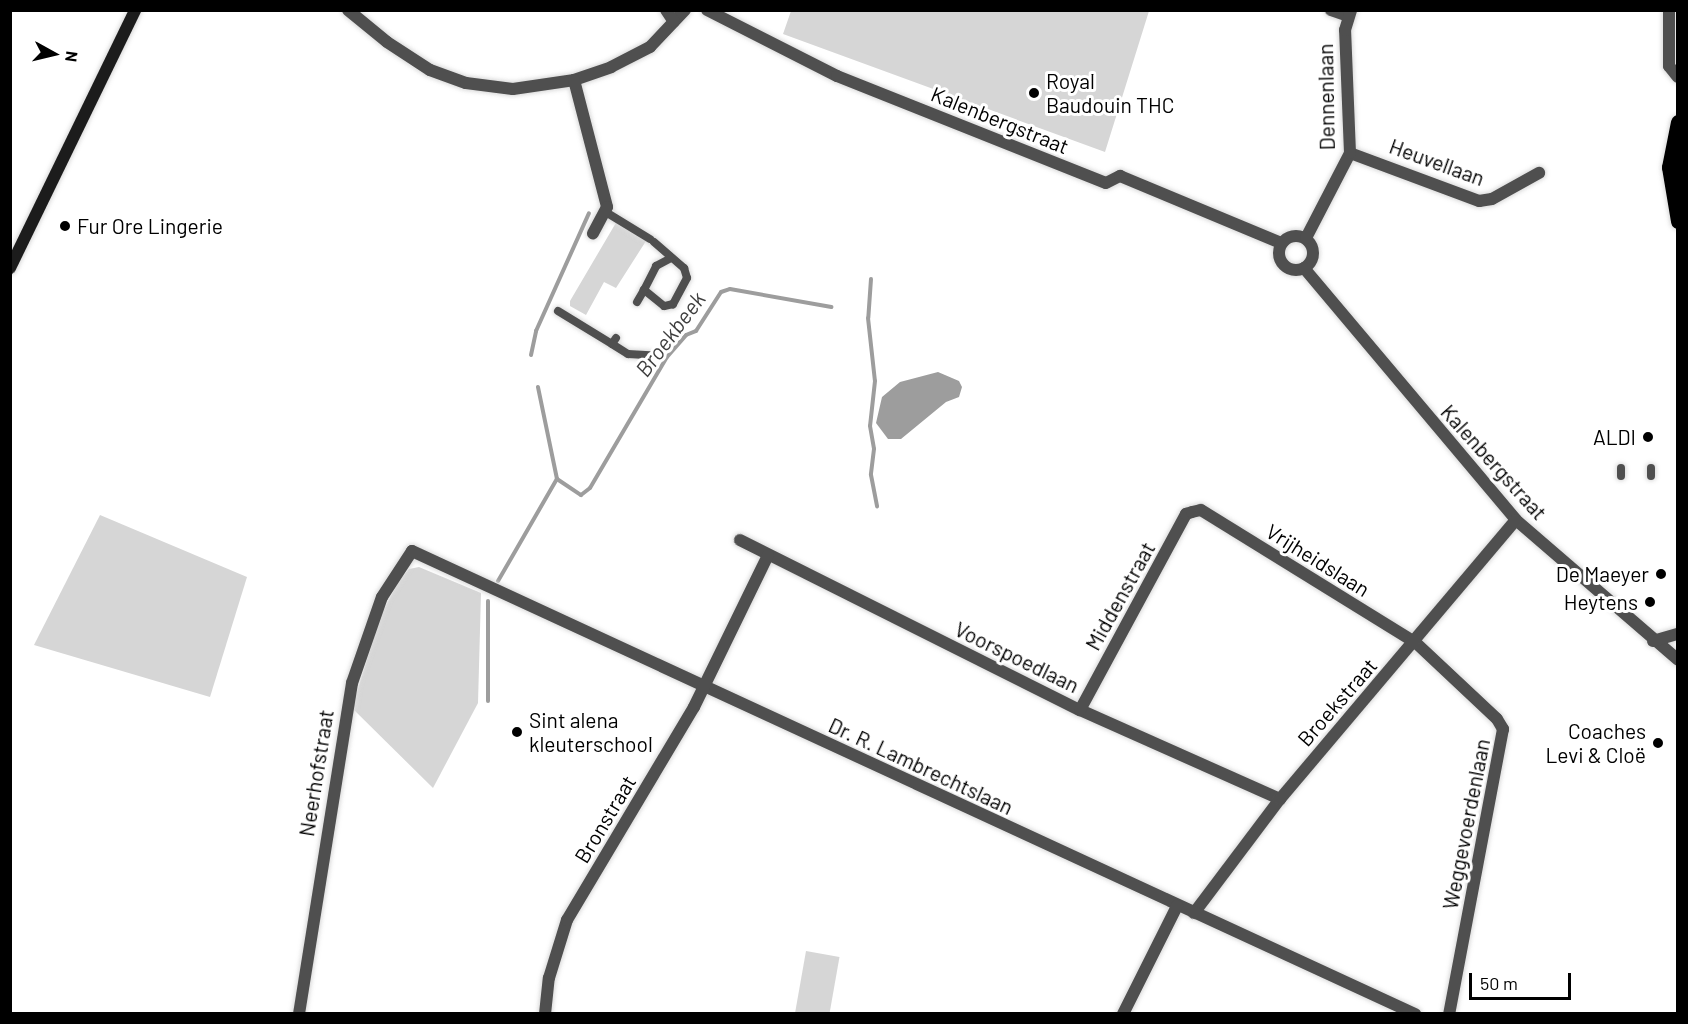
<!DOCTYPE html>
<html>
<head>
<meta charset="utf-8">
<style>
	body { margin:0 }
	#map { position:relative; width:1688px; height:1024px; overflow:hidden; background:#fff; font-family:Barlow,sans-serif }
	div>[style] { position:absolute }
	.green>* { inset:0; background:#d6d6d6; transform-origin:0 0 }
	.water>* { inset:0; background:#9d9d9d }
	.stream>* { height:4px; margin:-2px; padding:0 2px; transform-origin:2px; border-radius:2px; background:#9d9d9d }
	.roads { filter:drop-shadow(0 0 2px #dbdbdb) drop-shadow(0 0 2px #dbdbdb) }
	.lane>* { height:8px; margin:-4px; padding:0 4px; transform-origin:4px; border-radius:4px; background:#4f4f4f }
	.street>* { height:12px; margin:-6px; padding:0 6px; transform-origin:6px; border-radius:6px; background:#4f4f4f }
	.street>.ring { margin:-6px; padding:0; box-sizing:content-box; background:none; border:12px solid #4f4f4f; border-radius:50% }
	.secondary>* { height:12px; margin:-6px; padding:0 6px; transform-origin:6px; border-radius:6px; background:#1c1c1c }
	.primary>* { height:15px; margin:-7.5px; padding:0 7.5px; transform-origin:7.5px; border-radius:7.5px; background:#000 }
	.dots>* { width:16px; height:16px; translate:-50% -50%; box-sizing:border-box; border:3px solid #fff; border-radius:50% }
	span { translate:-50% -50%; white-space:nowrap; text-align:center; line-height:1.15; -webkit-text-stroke:6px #fff; paint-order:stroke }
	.poi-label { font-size:21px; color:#000 }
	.left { translate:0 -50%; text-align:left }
	.right { translate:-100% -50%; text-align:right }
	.street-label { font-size:21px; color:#000 }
	.water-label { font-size:22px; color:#3e3e3e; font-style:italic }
	.frame { position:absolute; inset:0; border:12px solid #000; pointer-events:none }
	.north { position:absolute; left:24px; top:24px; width:60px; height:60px; -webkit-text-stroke:4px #fff; paint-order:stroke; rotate:98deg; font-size:16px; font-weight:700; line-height:24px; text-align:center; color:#000 }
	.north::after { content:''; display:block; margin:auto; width:21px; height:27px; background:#000; clip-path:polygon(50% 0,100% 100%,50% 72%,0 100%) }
	.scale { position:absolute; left:1469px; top:973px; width:102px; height:27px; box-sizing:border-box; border:3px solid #000; border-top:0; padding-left:8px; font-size:18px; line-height:21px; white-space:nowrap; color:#000; -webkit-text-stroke:4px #fff; paint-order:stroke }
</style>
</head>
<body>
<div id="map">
	<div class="green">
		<div style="clip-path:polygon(791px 11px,791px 10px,1149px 11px,1105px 152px,783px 34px)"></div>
		<div style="clip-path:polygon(617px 221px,646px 241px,616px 288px,604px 282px,586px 315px,570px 306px,570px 301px)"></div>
		<div style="clip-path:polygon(100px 515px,247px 577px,210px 697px,34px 645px)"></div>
		<div style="clip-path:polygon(419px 567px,481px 593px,478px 703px,433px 788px,352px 708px,381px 615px,399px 581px,409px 569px)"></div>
		<div style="left:806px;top:951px;width:34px;height:62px;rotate:10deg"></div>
	</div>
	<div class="water">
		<div style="clip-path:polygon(938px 372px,959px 381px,962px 387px,959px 397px,946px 402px,901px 439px,888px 439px,876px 423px,882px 397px,900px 382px)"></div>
	</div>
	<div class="stream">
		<div style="left:871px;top:279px;width:39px;rotate:94deg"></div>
		<div style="left:868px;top:318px;width:63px;rotate:83.7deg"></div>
		<div style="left:875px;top:381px;width:45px;rotate:96.3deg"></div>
		<div style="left:870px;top:426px;width:23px;rotate:80deg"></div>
		<div style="left:874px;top:449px;width:26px;rotate:97deg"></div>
		<div style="left:871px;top:475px;width:32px;rotate:79deg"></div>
		<div style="left:531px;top:355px;width:25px;rotate:-78deg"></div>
		<div style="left:536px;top:331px;width:129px;rotate:-65.8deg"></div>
		<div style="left:557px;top:479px;width:29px;rotate:34deg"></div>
		<div style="left:581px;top:495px;width:11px;rotate:-38deg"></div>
		<div style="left:590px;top:488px;width:152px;rotate:-59.6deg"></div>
		<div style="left:667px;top:357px;width:29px;rotate:-49deg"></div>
		<div style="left:686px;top:335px;width:11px;rotate:-22deg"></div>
		<div style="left:696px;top:331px;width:46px;rotate:-57.3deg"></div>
		<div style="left:721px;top:292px;width:9px;rotate:-18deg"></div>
		<div style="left:730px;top:289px;width:103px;rotate:10.1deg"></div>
		<div style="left:498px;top:581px;width:118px;rotate:-60deg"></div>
		<div style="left:557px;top:479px;width:94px;rotate:-101.7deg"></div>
		<div style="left:488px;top:601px;width:100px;rotate:90deg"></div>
	</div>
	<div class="roads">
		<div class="lane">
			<div style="left:604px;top:211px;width:54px;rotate:31.3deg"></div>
			<div style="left:654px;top:242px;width:40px;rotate:41deg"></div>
			<div style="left:684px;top:268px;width:10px;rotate:73deg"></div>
			<div style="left:687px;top:278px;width:30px;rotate:118deg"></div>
			<div style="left:673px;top:304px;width:9px;rotate:167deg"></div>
			<div style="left:664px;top:306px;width:26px;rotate:-141deg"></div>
			<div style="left:644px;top:290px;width:27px;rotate:-63deg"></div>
			<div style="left:656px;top:266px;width:17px;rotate:-28deg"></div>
			<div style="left:637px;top:302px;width:14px;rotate:-60deg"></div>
			<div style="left:558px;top:311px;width:63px;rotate:31.4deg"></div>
			<div style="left:616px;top:338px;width:7px;rotate:124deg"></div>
			<div style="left:612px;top:344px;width:19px;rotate:32deg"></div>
			<div style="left:628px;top:354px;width:22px;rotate:3deg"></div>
			<div style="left:1621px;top:476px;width:8px;rotate:-90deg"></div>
			<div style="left:1651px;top:476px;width:8px;rotate:-90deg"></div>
		</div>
		<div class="street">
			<div style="left:348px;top:10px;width:50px;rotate:39.4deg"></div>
			<div style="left:387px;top:42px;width:51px;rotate:33.1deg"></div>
			<div style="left:430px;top:70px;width:38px;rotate:20deg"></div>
			<div style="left:466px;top:83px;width:47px;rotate:7.3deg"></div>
			<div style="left:513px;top:89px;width:62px;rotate:-8.4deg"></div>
			<div style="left:574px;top:80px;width:39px;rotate:-19deg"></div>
			<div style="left:611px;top:67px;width:44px;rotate:-27.1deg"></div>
			<div style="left:650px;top:47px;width:51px;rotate:-46.6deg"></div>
			<div style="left:666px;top:10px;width:14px;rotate:56deg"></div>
			<div style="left:707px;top:10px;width:146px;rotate:26.9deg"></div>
			<div style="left:837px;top:76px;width:289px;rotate:21.7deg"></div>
			<div style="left:1106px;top:183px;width:16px;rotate:-27deg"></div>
			<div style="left:1120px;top:176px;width:174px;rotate:22.6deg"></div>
			<div style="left:1331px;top:10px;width:18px;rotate:19deg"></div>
			<div style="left:1669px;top:10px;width:56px;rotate:90deg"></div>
			<div style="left:1669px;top:66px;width:14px;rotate:51deg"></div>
			<div style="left:574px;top:80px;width:131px;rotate:75.4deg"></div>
			<div style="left:607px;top:207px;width:30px;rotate:118deg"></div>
			<div style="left:1350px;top:153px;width:138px;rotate:20.4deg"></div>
			<div style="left:1479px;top:201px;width:13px;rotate:-9deg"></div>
			<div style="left:1492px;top:199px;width:54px;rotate:-29deg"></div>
			<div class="ring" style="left:1279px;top:236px;width:22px;height:22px"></div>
			<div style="left:1306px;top:238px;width:96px;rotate:-62.6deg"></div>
			<div style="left:1350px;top:153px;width:123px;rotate:-92.3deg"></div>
			<div style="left:1345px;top:30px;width:21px;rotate:-73deg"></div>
			<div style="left:1304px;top:268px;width:329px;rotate:49.9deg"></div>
			<div style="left:1516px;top:520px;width:214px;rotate:40.8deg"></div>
			<div style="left:740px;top:540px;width:380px;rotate:26.6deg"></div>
			<div style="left:1080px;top:710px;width:219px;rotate:24deg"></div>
			<div style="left:1653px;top:641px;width:26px;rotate:-16deg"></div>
			<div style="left:1080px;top:710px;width:223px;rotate:-61.6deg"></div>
			<div style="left:1186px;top:514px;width:6px;rotate:-18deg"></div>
			<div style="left:1192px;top:512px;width:9px;rotate:-13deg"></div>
			<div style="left:1201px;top:510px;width:251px;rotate:31.7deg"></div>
			<div style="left:1415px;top:642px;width:112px;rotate:43.2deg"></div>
			<div style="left:1497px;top:719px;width:12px;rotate:59deg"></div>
			<div style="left:1503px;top:729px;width:290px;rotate:100.7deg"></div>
			<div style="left:1194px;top:913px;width:143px;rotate:-53deg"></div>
			<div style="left:1280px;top:799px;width:365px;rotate:-49.8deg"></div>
			<div style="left:299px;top:1014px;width:335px;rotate:-80.9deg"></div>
			<div style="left:352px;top:683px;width:91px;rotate:-70.8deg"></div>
			<div style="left:382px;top:597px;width:55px;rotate:-56.9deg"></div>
			<div style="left:412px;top:551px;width:1105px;rotate:24.78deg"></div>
			<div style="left:545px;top:1014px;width:36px;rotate:-84deg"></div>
			<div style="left:549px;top:978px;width:61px;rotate:-72.8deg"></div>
			<div style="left:567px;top:920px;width:248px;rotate:-59.2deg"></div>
			<div style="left:694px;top:707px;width:169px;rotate:-64deg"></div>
			<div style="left:1123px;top:1014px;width:121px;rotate:-63.4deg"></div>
		</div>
		<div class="secondary">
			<div style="left:10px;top:268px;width:287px;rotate:-64.1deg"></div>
		</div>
		<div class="primary">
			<div style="left:1678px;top:122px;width:46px;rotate:101.3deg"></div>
			<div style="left:1669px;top:167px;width:55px;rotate:80.5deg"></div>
		</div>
	</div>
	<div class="dots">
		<div style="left:1034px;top:93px;background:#000"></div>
		<div style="left:65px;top:226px;background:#000"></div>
		<div style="left:1648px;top:437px;background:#000"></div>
		<div style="left:1661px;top:574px;background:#000"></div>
		<div style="left:1650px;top:602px;background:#000"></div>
		<div style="left:517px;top:732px;background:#000"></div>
		<div style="left:1658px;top:743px;background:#000"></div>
	</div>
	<div class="poi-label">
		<span class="left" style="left:1046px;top:93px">Royal<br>Baudouin THC</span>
		<span class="left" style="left:77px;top:226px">Fur Ore Lingerie</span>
		<span class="right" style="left:1636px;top:437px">ALDI</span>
		<span class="right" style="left:1649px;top:574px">De Maeyer</span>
		<span class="right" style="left:1638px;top:602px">Heytens</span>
		<span class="left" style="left:529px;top:732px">Sint alena<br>kleuterschool</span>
		<span class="right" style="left:1646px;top:743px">Coaches<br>Levi &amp; Cloë</span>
	</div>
	<div class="street-label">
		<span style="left:1326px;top:97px;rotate:-91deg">Dennenlaan</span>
		<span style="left:1000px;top:120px;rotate:22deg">Kalenbergstraat</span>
		<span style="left:1437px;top:162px;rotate:20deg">Heuvellaan</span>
		<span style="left:1494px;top:462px;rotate:48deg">Kalenbergstraat</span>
		<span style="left:1318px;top:560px;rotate:32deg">Vrijheidslaan</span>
		<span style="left:1120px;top:596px;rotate:-61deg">Middenstraat</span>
		<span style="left:1017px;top:657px;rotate:26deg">Voorspoedlaan</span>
		<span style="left:1337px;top:702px;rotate:-49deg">Broekstraat</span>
		<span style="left:921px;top:766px;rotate:25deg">Dr. R. Lambrechtslaan</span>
		<span style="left:316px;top:773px;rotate:-81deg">Neerhofstraat</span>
		<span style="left:605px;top:819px;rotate:-59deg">Bronstraat</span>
		<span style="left:1466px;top:824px;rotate:-79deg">Weggevoerdenlaan</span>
	</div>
	<div class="water-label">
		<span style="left:670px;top:334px;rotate:-53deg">Broekbeek</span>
	</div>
	<div class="frame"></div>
	<div class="north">N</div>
	<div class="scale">50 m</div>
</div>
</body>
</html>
